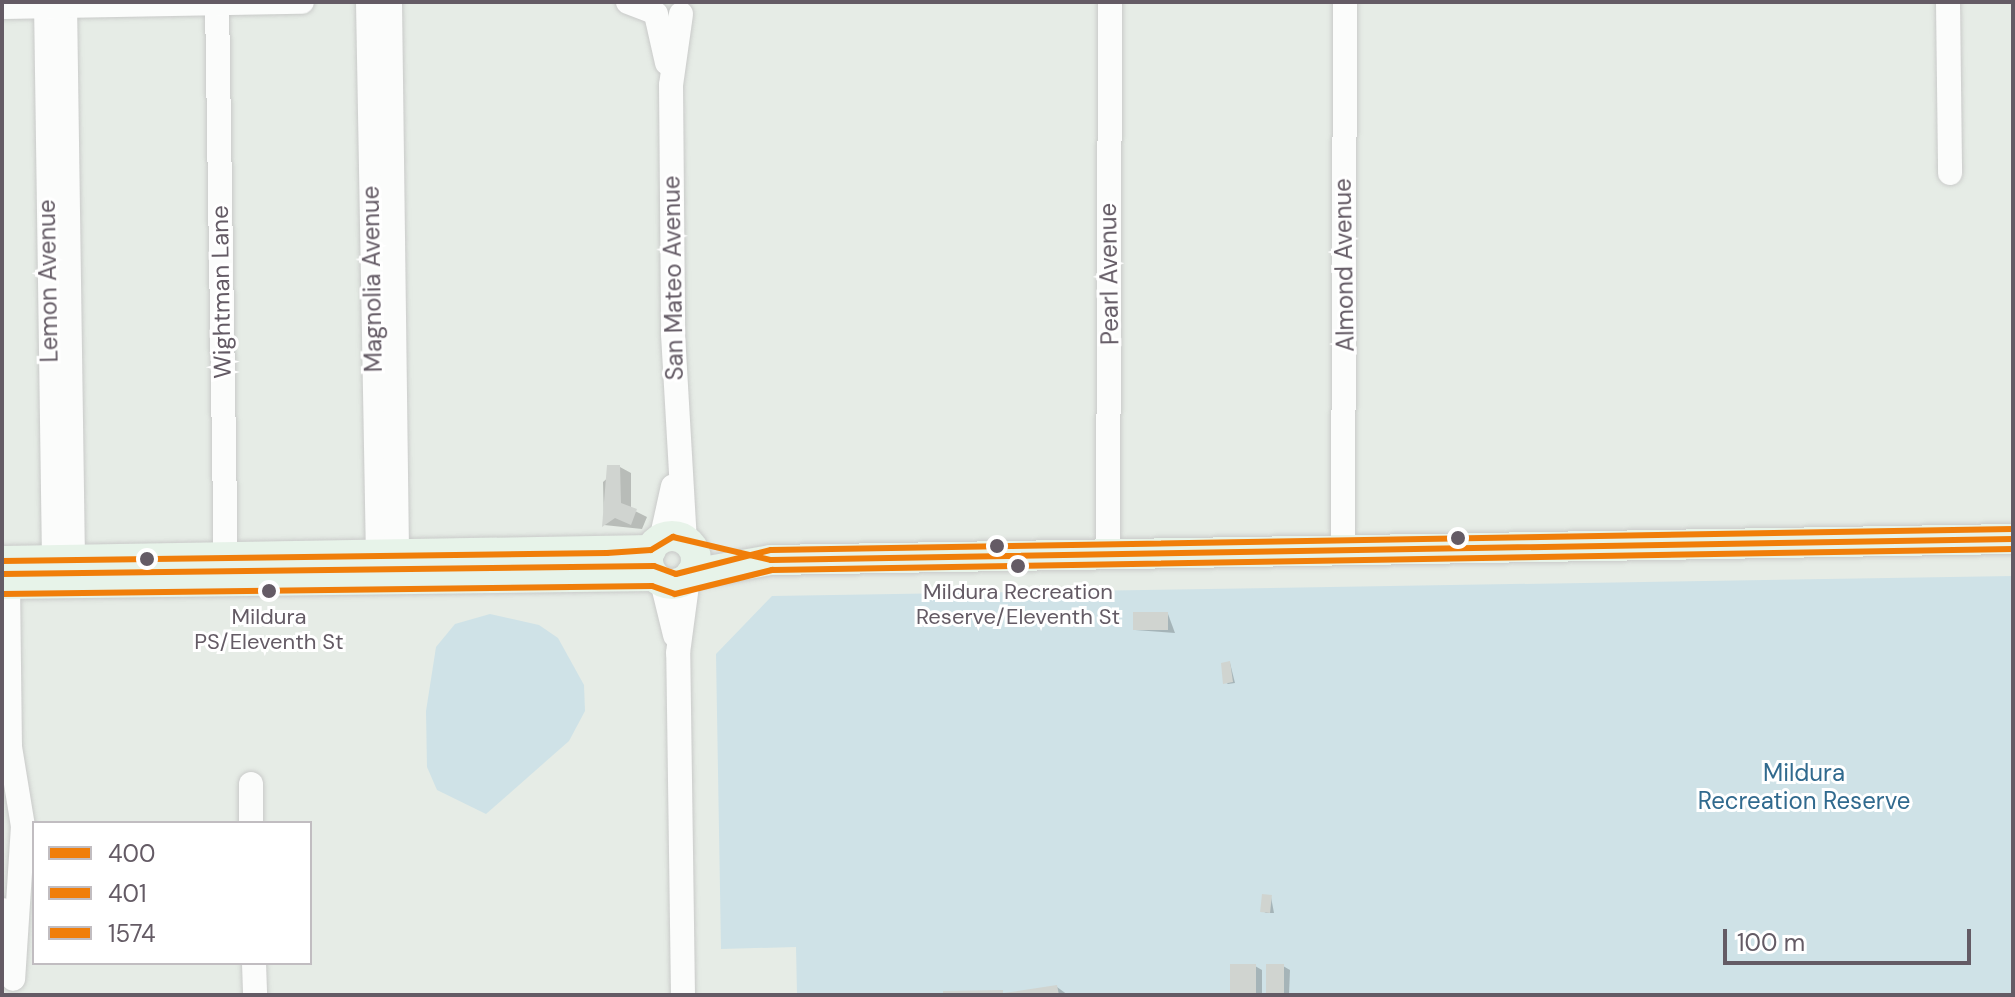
<!DOCTYPE html>
<html>
<head>
<meta charset="utf-8">
<style>
	body { margin:0 }
	#map { position:relative; width:2015px; height:997px; overflow:hidden; background:#e6ece6; font-family:"DM Sans",sans-serif }
	div>[style] { position:absolute }
	.green>* { inset:0; background:#cfe2e7 }
	.shadow>* { inset:0; background:#0003 }
	.building>* { inset:0; background:#d0d4d0; transform-origin:0 0 }
	.roads { filter:drop-shadow(0 0 2px #c9cac9) drop-shadow(0 0 2px #c9cac9) }
	.minor>* { height:24px; margin:-12px; padding:0 12px; transform-origin:12px; border-radius:12px; background:#fbfcfb }
	.major>* { height:30px; margin:-15px; padding:0 15px; transform-origin:15px; border-radius:15px; background:#e7f3e9 }
	.major>.ring { margin:-15px; padding:0; box-sizing:content-box; background:none; border:30px solid #e7f3e9; border-radius:50% }
	.bus-1>* { height:6px; margin:-3px; padding:0 3px; transform-origin:3px; border-radius:3px; background:#f07e0a }
	.bus-2>* { height:6px; margin:-3px; padding:0 3px; transform-origin:3px; border-radius:3px; background:#f07e0a }
	.bus-3>* { height:6px; margin:-3px; padding:0 3px; transform-origin:3px; border-radius:3px; background:#f07e0a }
	.dots>* { width:22px; height:22px; translate:-50% -50%; box-sizing:border-box; border:4px solid #fff; border-radius:50% }
	span { translate:-50% -50%; white-space:nowrap; text-align:center; line-height:1.15; -webkit-text-stroke:6px #fff; paint-order:stroke }
	.bus-label { font-size:22px; color:#645b65 }
	.street-label { font-size:24px; color:#645b65 }
	.park-label { font-size:24px; color:#316a8e }
	.frame { position:absolute; inset:0; border:4px solid #645b65; pointer-events:none }
	.legend { position:absolute; left:32px; top:821px; width:280px; height:144px; box-sizing:border-box; background:#fff; border:2px solid #c1bdc1; margin:0; padding:10px 14px; list-style:none; font-size:24px; color:#645b65 }
	.legend li { display:flex; align-items:center; gap:16px; height:40px }
	.legend b { width:40px; border:2px solid #c1bdc1 }
	.scale { position:absolute; left:1723px; top:929px; width:248px; height:36px; box-sizing:border-box; border:4px solid #645b65; border-top:0; padding-left:10px; font-size:24px; line-height:28px; white-space:nowrap; color:#645b65; -webkit-text-stroke:6px #fff; paint-order:stroke }
</style>
</head>
<body>
<div id="map">
	<div class="green">
		<div style="clip-path:polygon(2013px 576px,2013px 995px,797px 994px,796px 947px,721px 949px,716px 654px,772px 596px)"></div>
		<div style="clip-path:polygon(490px 614px,539px 625px,558px 638px,584px 685px,585px 711px,569px 741px,486px 814px,437px 790px,427px 767px,426px 711px,436px 647px,455px 624px)"></div>
	</div>
	<div class="shadow">
		<div style="clip-path:polygon(620px 467px,631px 473px,631px 509px,647px 517px,642px 529px,604px 525px,603px 482px)"></div>
		<div style="clip-path:polygon(1168px 614px,1175px 633px,1135px 630px)"></div>
		<div style="clip-path:polygon(1230px 663px,1235px 683px,1228px 684px,1225px 682px)"></div>
		<div style="clip-path:polygon(1271px 897px,1274px 913px,1266px 913px,1263px 911px)"></div>
		<div style="clip-path:polygon(1255px 966px,1262px 970px,1262px 995px,1232px 995px)"></div>
		<div style="clip-path:polygon(1283px 966px,1290px 970px,1289px 995px,1267px 995px)"></div>
		<div style="clip-path:polygon(1057px 987px,1068px 995px,1012px 995px)"></div>
	</div>
	<div class="building">
		<div style="clip-path:polygon(607px 465px,620px 465px,621px 503px,637px 509px,631px 525px,615px 518px,602px 527px)"></div>
		<div style="left:1168px;top:612px;width:18px;height:35px;rotate:90deg"></div>
		<div style="clip-path:polygon(1230px 661px,1233px 682px,1223px 684px,1221px 663px)"></div>
		<div style="left:1262px;top:894px;width:10px;height:18px;rotate:6deg"></div>
		<div style="left:1230px;top:964px;width:26px;height:31px"></div>
		<div style="left:1266px;top:964px;width:18px;height:31px"></div>
		<div style="clip-path:polygon(1057px 985px,1059px 995px,1004px 995px,1004px 993px)"></div>
		<div style="clip-path:polygon(1003px 990px,1003px 995px,943px 995px,943px 991px)"></div>
	</div>
	<div class="roads">
		<div class="minor">
			<div style="left:46px;top:2px;width:558px;rotate:89.18deg"></div>
			<div style="left:65px;top:2px;width:557px;rotate:89.18deg"></div>
			<div style="left:217px;top:2px;width:574px;rotate:89.1deg"></div>
			<div style="left:368px;top:2px;width:554px;rotate:88.97deg"></div>
			<div style="left:390px;top:2px;width:553px;rotate:89.27deg"></div>
			<div style="left:628px;top:2px;width:26px;rotate:21deg"></div>
			<div style="left:1948px;top:2px;width:171px;rotate:89.3deg"></div>
			<div style="left:2px;top:7px;width:300px;rotate:-1deg"></div>
			<div style="left:656px;top:14px;width:50px;rotate:77.3deg"></div>
			<div style="left:681px;top:14px;width:72px;rotate:98deg"></div>
			<div style="left:671px;top:85px;width:249px;rotate:89.5deg"></div>
			<div style="left:673px;top:334px;width:206px;rotate:86.7deg"></div>
			<div style="left:661px;top:540px;width:55px;rotate:-77.5deg"></div>
			<div style="left:1343px;top:550px;width:548px;rotate:-89.79deg"></div>
			<div style="left:1108px;top:554px;width:552px;rotate:-89.79deg"></div>
			<div style="left:662px;top:582px;width:55px;rotate:76.2deg"></div>
			<div style="left:8px;top:584px;width:163px;rotate:89.3deg"></div>
			<div style="left:10px;top:747px;width:80px;rotate:80.7deg"></div>
			<div style="left:23px;top:826px;width:153px;rotate:93.7deg"></div>
			<div style="left:251px;top:784px;width:39px;rotate:90deg"></div>
			<div style="left:2px;top:910px;width:39px;rotate:81deg"></div>
			<div style="left:254px;top:963px;width:32px;rotate:88deg"></div>
			<div style="left:683px;top:995px;width:342px;rotate:-90.8deg"></div>
			<div style="left:678px;top:653px;width:76px;rotate:-82.4deg"></div>
		</div>
		<div class="major">
			<div class="ring" style="left:648px;top:536px;width:18px;height:18px"></div>
			<div style="left:2px;top:561px;width:649px;rotate:-0.97deg"></div>
			<div style="left:691px;top:574px;width:81px;rotate:-9.9deg"></div>
			<div style="left:771px;top:560px;width:1242px;rotate:-0.97deg"></div>
			<div style="left:2px;top:584px;width:652px;rotate:-0.7deg"></div>
		</div>
	</div>
	<div class="bus-1">
		<div style="left:2px;top:561px;width:605px;rotate:-0.76deg"></div>
		<div style="left:607px;top:553px;width:44px;rotate:-3.9deg"></div>
		<div style="left:651px;top:550px;width:26px;rotate:-31deg"></div>
		<div style="left:673px;top:537px;width:101px;rotate:13.2deg"></div>
		<div style="left:771px;top:560px;width:1242px;rotate:-0.97deg"></div>
	</div>
	<div class="bus-2">
		<div style="left:2px;top:594px;width:650px;rotate:-0.71deg"></div>
		<div style="left:652px;top:586px;width:24px;rotate:19deg"></div>
		<div style="left:675px;top:594px;width:100px;rotate:-13.9deg"></div>
		<div style="left:772px;top:570px;width:1241px;rotate:-0.97deg"></div>
	</div>
	<div class="bus-3">
		<div style="left:2px;top:574px;width:652px;rotate:-0.7deg"></div>
		<div style="left:654px;top:566px;width:23px;rotate:20deg"></div>
		<div style="left:676px;top:574px;width:98px;rotate:-14.2deg"></div>
		<div style="left:771px;top:550px;width:1242px;rotate:-0.97deg"></div>
	</div>
	<div class="dots">
		<div style="left:1458px;top:538px;background:#645b65"></div>
		<div style="left:997px;top:546px;background:#645b65"></div>
		<div style="left:147px;top:559px;background:#645b65"></div>
		<div style="left:1018px;top:566px;background:#645b65"></div>
		<div style="left:269px;top:591px;background:#645b65"></div>
	</div>
	<div class="bus-label">
		<span style="left:1018px;top:604px">Mildura Recreation<br>Reserve/Eleventh St</span>
		<span style="left:269px;top:629px">Mildura<br>PS/Eleventh St</span>
	</div>
	<div class="street-label">
		<span style="left:1344px;top:265px;rotate:-91deg">Almond Avenue</span>
		<span style="left:1109px;top:274px;rotate:-91deg">Pearl Avenue</span>
		<span style="left:673px;top:278px;rotate:-91deg">San Mateo Avenue</span>
		<span style="left:372px;top:279px;rotate:-91deg">Magnolia Avenue</span>
		<span style="left:48px;top:281px;rotate:-91deg">Lemon Avenue</span>
		<span style="left:221px;top:292px;rotate:-91deg">Wightman Lane</span>
	</div>
	<div class="park-label">
		<span style="left:1804px;top:787px">Mildura<br>Recreation Reserve</span>
	</div>
	<div class="frame"></div>
	<ul class="legend">
	<li><b style="height:10px;background:#f07e0a"></b>400</li>
	<li><b style="height:10px;background:#f07e0a"></b>401</li>
	<li><b style="height:10px;background:#f07e0a"></b>1574</li>
	</ul>
	<div class="scale">100 m</div>
</div>
</body>
</html>
